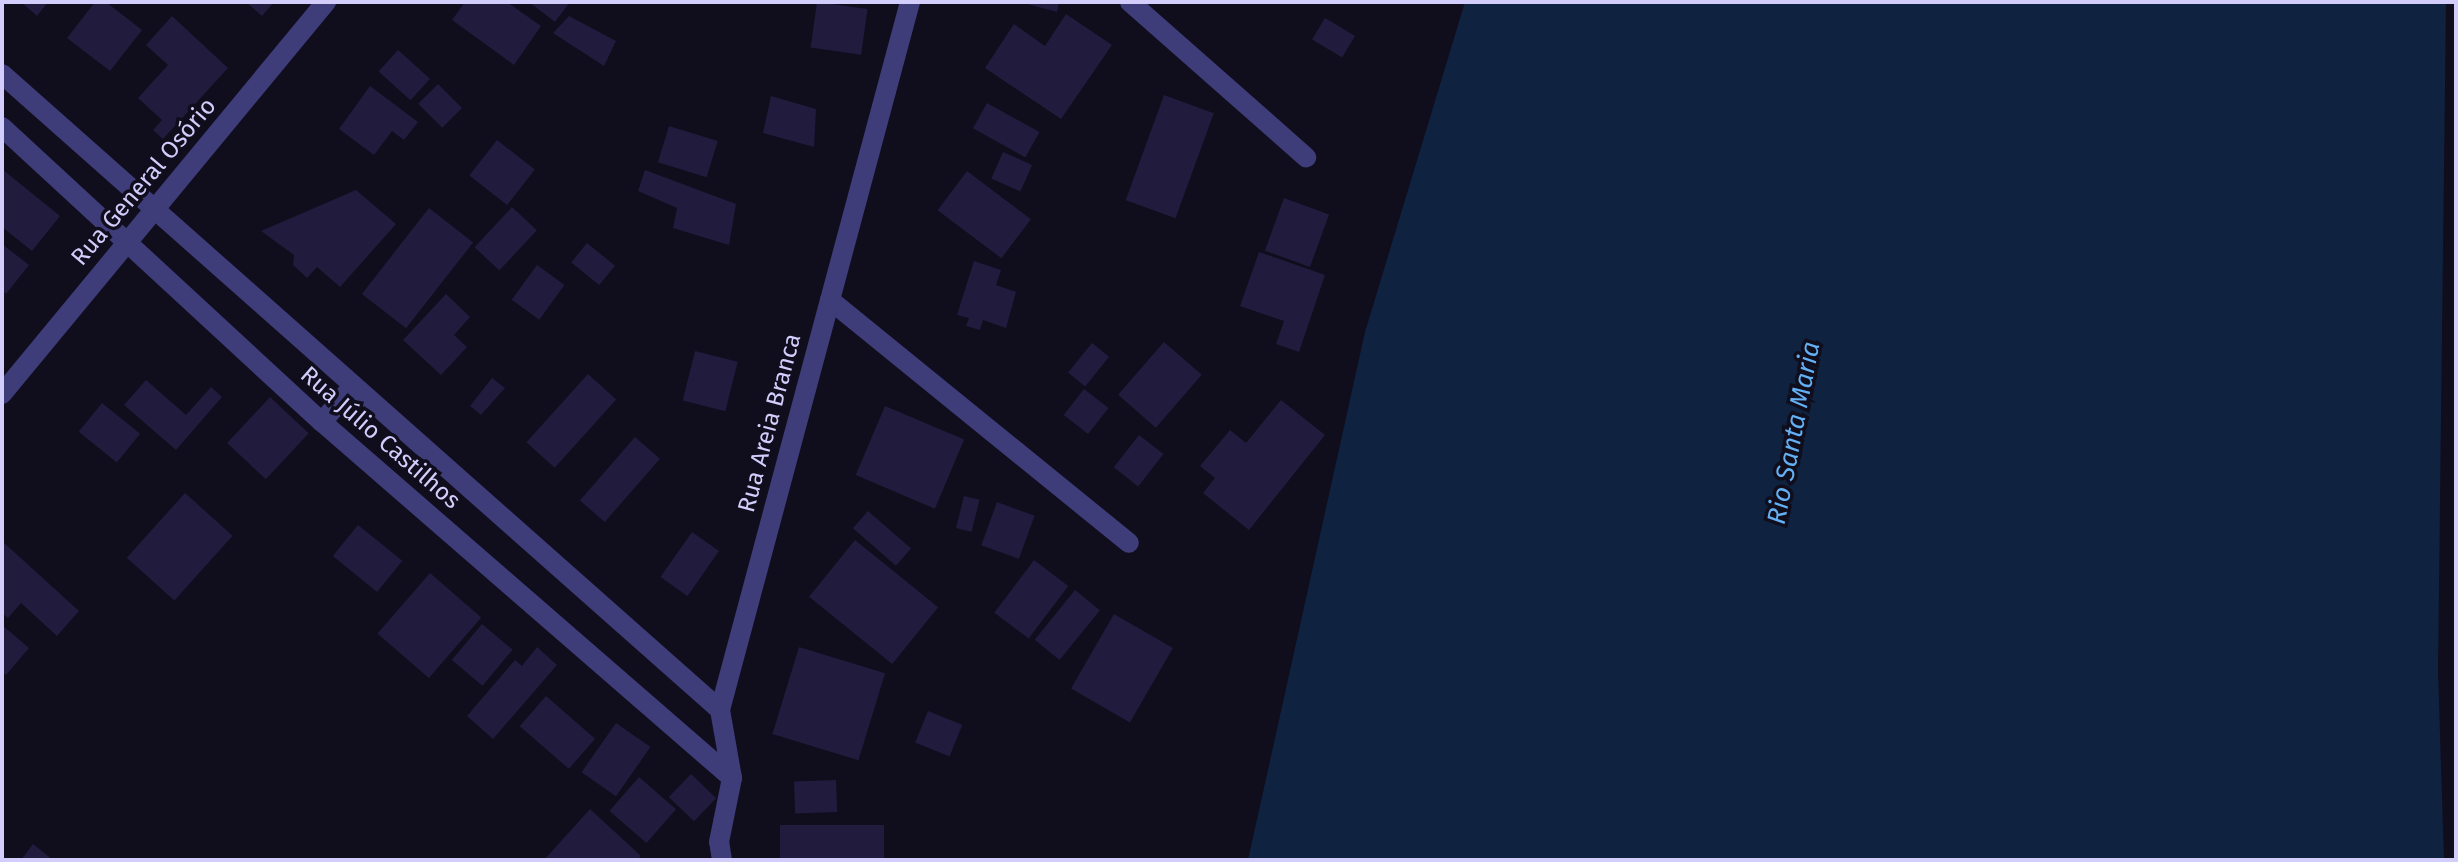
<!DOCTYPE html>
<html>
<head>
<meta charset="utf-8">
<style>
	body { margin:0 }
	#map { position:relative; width:2458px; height:862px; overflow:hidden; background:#100d1d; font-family:"Fira Sans",sans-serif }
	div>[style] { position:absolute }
	.water>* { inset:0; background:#0f223f }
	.building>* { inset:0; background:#211b3d; transform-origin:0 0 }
	.street>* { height:20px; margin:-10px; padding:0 10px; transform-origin:10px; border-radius:10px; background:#3e3c79 }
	span { translate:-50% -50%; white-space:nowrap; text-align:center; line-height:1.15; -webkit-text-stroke:7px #100d1d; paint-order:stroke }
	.street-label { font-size:24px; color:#d2cdfb }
	.water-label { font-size:26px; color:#63b1f4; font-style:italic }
	.frame { position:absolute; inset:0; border:4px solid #d2cdfb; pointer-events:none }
</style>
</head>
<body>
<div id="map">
	<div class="water">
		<div style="clip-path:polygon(1465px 2px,2446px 2px,2438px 670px,2444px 860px,1248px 860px,1365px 332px)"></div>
	</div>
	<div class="building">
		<div style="clip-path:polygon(21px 2px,48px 2px,37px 16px)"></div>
		<div style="clip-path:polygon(95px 2px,106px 2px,142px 30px,110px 71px,67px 38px)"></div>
		<div style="clip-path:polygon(246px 2px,274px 2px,262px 16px)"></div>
		<div style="clip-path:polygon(465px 2px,507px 2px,541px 26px,514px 65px,452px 20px)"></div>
		<div style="clip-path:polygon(529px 2px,570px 2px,555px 22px)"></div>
		<div style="left:817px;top:2px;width:51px;height:46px;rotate:8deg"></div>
		<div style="clip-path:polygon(1020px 2px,1059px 2px,1057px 12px)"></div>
		<div style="clip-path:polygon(1066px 14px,1112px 45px,1061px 119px,985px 68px,1014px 24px,1045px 46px)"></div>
		<div style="clip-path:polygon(172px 16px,228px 68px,163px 139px,153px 130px,162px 120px,138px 98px,168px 65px,146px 45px)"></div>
		<div style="clip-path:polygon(569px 16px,616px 41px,604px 66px,553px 33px)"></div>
		<div style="left:1325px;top:18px;width:35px;height:25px;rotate:31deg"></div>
		<div style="left:398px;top:50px;width:43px;height:29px;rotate:42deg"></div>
		<div style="left:438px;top:84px;width:34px;height:28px;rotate:45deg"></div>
		<div style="clip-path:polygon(370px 86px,418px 122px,404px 140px,392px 131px,374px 155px,339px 129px)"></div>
		<div style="left:1164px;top:95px;width:53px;height:112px;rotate:20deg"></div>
		<div style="clip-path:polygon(771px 96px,816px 109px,814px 147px,763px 133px)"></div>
		<div style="left:987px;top:103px;width:60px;height:29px;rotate:29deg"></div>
		<div style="left:669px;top:126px;width:51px;height:38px;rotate:17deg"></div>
		<div style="left:497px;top:140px;width:48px;height:45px;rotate:38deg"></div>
		<div style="left:1003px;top:152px;width:32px;height:29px;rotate:24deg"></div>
		<div style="clip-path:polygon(2px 169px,60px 216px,32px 251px,2px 227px)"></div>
		<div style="clip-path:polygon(645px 170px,736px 204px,729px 245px,673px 228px,677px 208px,638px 191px)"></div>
		<div style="left:967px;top:171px;width:80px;height:49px;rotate:37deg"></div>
		<div style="clip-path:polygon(356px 190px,396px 224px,340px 287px,317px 267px,307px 278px,293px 265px,294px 255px,261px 231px)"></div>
		<div style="left:1284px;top:198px;width:48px;height:56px;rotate:20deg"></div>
		<div style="left:512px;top:207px;width:34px;height:55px;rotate:43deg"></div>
		<div style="left:429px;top:208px;width:56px;height:109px;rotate:38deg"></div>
		<div style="left:587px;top:243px;width:36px;height:25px;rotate:39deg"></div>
		<div style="clip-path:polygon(2px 244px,29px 265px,6px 294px,2px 290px)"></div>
		<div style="clip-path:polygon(1259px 252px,1325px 275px,1299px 352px,1276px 344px,1284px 321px,1240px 306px)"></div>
		<div style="clip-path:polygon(974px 261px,1001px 270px,996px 285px,1016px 292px,1006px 328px,983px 320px,980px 330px,966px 326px,969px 318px,957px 315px)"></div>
		<div style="left:537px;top:265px;width:34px;height:43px;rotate:36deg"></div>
		<div style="clip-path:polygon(446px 294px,470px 317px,454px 335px,467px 347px,441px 375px,403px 340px)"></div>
		<div style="left:1164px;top:342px;width:50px;height:70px;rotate:41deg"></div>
		<div style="left:1092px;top:343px;width:22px;height:38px;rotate:39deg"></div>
		<div style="left:695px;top:351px;width:44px;height:51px;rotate:14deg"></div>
		<div style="left:588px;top:374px;width:38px;height:92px;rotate:42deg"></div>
		<div style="clip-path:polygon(492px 378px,505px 388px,481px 415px,470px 406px)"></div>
		<div style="clip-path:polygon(146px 380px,186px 415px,211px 387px,222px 397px,176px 450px,124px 405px)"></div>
		<div style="left:1084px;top:389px;width:31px;height:33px;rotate:38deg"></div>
		<div style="left:270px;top:397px;width:53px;height:63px;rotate:43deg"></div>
		<div style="clip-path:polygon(1281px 400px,1325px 435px,1249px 530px,1203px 493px,1215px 478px,1200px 466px,1230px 430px,1246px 443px)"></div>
		<div style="left:102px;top:403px;width:49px;height:37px;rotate:39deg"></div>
		<div style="left:885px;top:406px;width:86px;height:75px;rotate:23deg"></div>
		<div style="left:1139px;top:435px;width:31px;height:41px;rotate:38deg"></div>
		<div style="left:635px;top:437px;width:33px;height:84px;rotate:41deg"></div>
		<div style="left:185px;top:493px;width:64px;height:87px;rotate:42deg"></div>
		<div style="left:964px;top:496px;width:16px;height:33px;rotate:14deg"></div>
		<div style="left:997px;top:502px;width:40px;height:46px;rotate:20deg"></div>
		<div style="left:868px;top:511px;width:57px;height:23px;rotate:41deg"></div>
		<div style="left:358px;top:525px;width:57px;height:40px;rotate:39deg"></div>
		<div style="left:692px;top:532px;width:33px;height:55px;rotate:35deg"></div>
		<div style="left:855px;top:540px;width:107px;height:73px;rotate:39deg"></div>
		<div style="clip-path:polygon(2px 541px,79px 611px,57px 636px,21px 603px,8px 618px,2px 613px)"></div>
		<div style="left:1034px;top:560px;width:43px;height:66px;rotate:37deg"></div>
		<div style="left:430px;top:573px;width:68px;height:80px;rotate:41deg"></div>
		<div style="left:1075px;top:590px;width:32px;height:64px;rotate:39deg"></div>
		<div style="left:1114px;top:614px;width:68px;height:86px;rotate:30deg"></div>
		<div style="left:482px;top:624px;width:40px;height:47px;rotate:40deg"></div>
		<div style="clip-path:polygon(2px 625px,29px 648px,6px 675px,2px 672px)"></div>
		<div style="clip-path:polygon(537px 647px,557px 665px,493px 739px,467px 716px,515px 660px,522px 666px)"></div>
		<div style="left:799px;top:647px;width:90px;height:91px;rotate:17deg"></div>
		<div style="left:546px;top:696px;width:65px;height:40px;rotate:41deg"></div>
		<div style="left:928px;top:711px;width:37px;height:34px;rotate:22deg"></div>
		<div style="left:616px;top:723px;width:42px;height:60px;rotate:35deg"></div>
		<div style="left:691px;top:774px;width:35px;height:32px;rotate:44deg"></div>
		<div style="left:639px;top:777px;width:49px;height:45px;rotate:41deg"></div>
		<div style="left:836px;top:780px;width:32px;height:42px;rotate:88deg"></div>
		<div style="clip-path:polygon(590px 809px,641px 856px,637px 860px,544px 860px)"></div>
		<div style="left:780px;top:825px;width:104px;height:35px"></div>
		<div style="clip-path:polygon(33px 844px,53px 860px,21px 860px)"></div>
	</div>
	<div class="street">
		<div style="left:1130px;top:2px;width:235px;rotate:41.4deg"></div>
		<div style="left:2px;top:74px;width:959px;rotate:41.53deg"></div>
		<div style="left:2px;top:127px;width:435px;rotate:42.7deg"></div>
		<div style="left:322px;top:422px;width:543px;rotate:40.97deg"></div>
		<div style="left:830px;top:300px;width:385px;rotate:39.1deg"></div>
		<div style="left:2px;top:394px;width:509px;rotate:-50.43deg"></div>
		<div style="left:322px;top:422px;width:48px;rotate:-49.3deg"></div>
		<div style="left:722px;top:860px;width:18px;rotate:-99deg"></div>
		<div style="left:719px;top:842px;width:65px;rotate:-78.5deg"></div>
		<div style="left:732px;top:778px;width:69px;rotate:-100deg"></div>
		<div style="left:720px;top:710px;width:733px;rotate:-74.98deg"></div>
	</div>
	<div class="street-label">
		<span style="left:144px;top:182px;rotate:-50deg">Rua General Osório</span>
		<span style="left:770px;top:423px;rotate:-75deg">Rua Areia Branca</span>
		<span style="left:380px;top:438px;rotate:41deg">Rua Júlio Castilhos</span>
	</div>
	<div class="water-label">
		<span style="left:1794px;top:433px;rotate:-79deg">Rio Santa Maria</span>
	</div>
	<div class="frame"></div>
</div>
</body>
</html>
